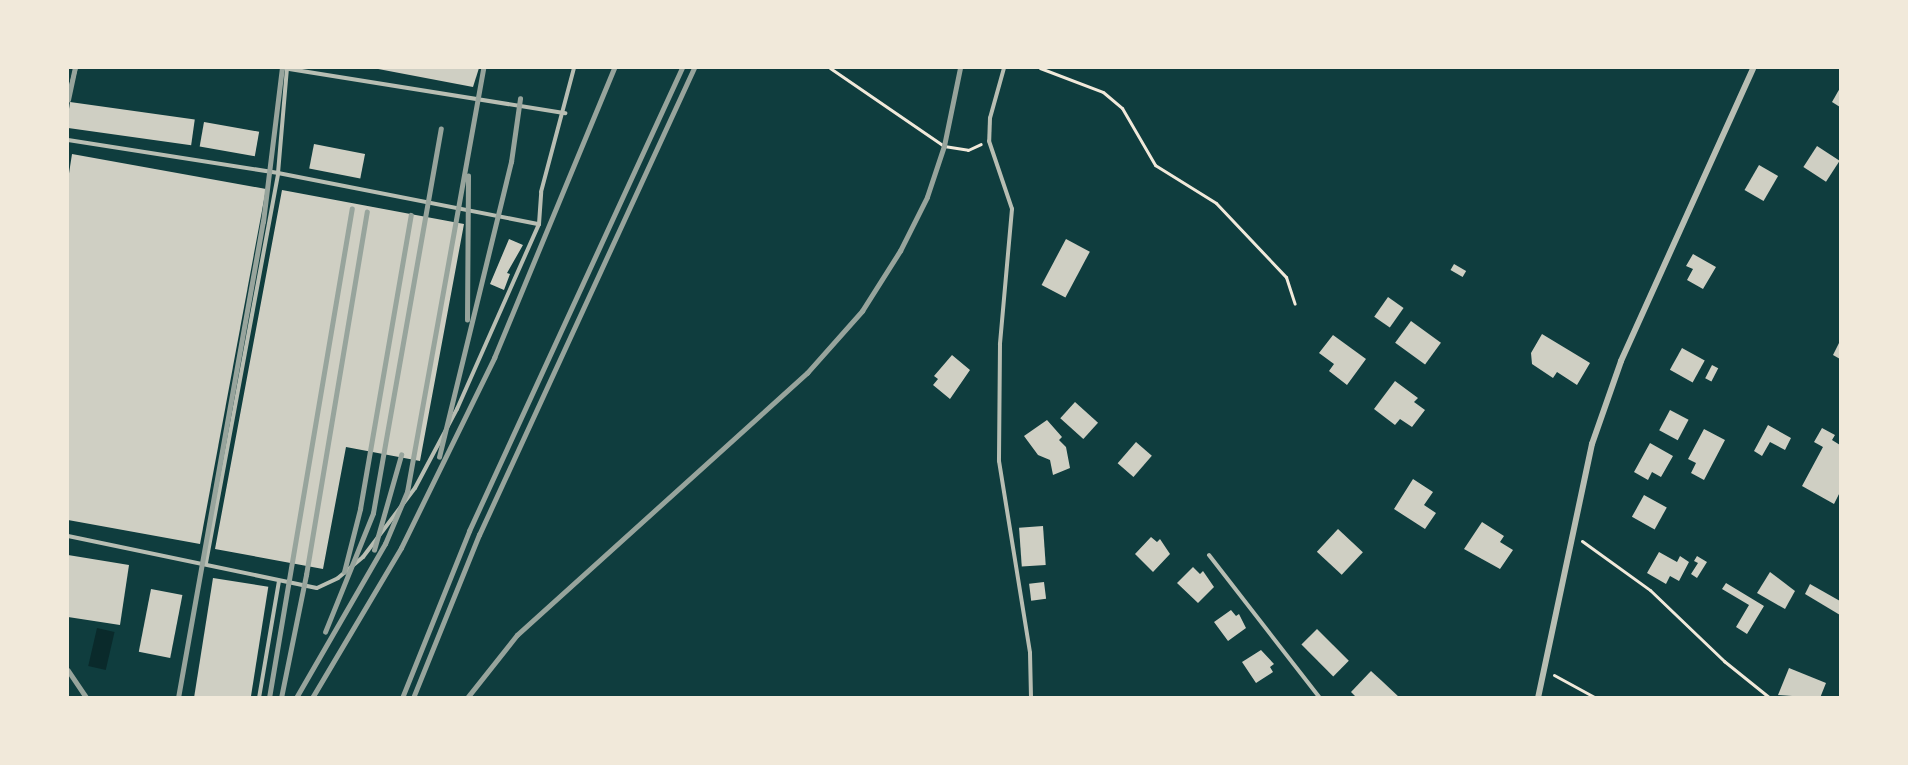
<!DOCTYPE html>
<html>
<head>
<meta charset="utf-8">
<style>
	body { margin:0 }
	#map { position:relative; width:1908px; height:765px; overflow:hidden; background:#0f3d3e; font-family:Raleway,sans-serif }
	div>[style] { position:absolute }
	.water>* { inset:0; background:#0a2a2b; transform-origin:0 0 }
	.building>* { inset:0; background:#cfcfc3; transform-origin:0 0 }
	.path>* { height:3px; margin:-1.5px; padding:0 1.5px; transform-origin:1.5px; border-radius:1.5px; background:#f1e9da }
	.service>* { height:4px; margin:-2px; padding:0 2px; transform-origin:2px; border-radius:2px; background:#b8beb3 }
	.minor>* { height:6px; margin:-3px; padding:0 3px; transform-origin:3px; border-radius:3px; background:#b8beb3 }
	.rail>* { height:4.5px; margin:-2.25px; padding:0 2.25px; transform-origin:2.25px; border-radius:2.25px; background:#97a49c }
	span { translate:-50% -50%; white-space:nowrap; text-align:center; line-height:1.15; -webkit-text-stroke:6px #f1e9da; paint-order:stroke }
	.frame { position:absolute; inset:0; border:69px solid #f1e9da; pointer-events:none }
</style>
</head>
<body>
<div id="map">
	<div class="water">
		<div style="left:97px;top:628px;width:18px;height:39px;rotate:13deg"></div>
	</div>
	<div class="building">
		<div style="clip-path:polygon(373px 68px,479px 68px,473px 87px)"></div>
		<div style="clip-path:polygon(1840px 88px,1840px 107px,1832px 102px)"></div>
		<div style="left:70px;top:102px;width:126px;height:26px;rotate:8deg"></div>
		<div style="left:204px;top:122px;width:56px;height:25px;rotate:10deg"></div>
		<div style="left:314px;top:144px;width:52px;height:25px;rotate:11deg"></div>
		<div style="left:1817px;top:146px;width:27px;height:25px;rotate:33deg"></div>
		<div style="clip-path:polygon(72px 154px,266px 189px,200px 544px,68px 520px,68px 180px)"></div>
		<div style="left:1759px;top:165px;width:22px;height:29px;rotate:30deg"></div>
		<div style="clip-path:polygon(282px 190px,464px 224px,420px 461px,346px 447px,323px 569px,215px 549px)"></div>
		<div style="clip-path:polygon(509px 239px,523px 245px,507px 273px,510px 274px,504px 290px,490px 284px)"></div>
		<div style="left:1066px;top:239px;width:27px;height:52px;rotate:28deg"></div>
		<div style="clip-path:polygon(1693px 254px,1716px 267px,1703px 289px,1687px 280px,1693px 269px,1686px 266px)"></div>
		<div style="left:1454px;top:264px;width:14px;height:7px;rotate:30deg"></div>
		<div style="left:1388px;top:297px;width:19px;height:24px;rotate:35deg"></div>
		<div style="left:1411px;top:321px;width:37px;height:27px;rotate:36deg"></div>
		<div style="clip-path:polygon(1542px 334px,1590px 363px,1577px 385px,1557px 372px,1553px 378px,1532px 364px,1531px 353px)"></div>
		<div style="clip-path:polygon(1333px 335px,1366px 359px,1347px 385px,1329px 371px,1334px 364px,1319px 353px)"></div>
		<div style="clip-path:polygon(1840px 341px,1840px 359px,1833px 355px)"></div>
		<div style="left:1682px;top:348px;width:26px;height:25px;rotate:29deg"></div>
		<div style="clip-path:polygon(952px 355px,970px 370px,950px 399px,933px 385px,938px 379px,934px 376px)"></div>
		<div style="left:1712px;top:365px;width:7px;height:15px;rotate:27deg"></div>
		<div style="clip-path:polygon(1395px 381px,1418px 398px,1414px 402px,1425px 410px,1412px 427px,1400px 419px,1395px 425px,1374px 409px)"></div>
		<div style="left:1075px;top:402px;width:31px;height:22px;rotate:42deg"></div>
		<div style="left:1670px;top:410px;width:21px;height:23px;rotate:28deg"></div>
		<div style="clip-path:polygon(1047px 420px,1062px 437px,1059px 440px,1066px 447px,1070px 468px,1053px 475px,1050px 460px,1038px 455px,1024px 436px)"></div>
		<div style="clip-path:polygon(1768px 425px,1791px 438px,1785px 450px,1770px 442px,1762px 456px,1754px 451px)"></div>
		<div style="clip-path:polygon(1822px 428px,1835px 435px,1832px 440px,1840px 445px,1840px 492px,1834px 504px,1802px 486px,1823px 447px,1814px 442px)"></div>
		<div style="clip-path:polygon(1704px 429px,1725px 440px,1704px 480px,1691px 473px,1696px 463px,1688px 459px)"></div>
		<div style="left:1136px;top:442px;width:21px;height:28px;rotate:41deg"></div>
		<div style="clip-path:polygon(1650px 443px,1673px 456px,1661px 477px,1652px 472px,1648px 480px,1634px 472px)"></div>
		<div style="clip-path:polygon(1413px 479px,1433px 492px,1424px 505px,1436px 513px,1425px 529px,1394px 509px)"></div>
		<div style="left:1644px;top:495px;width:26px;height:25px;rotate:29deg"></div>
		<div style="clip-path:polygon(1482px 522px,1504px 536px,1500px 542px,1513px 550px,1500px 569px,1464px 549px)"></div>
		<div style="left:1043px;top:526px;width:39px;height:24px;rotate:86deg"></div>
		<div style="left:1338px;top:529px;width:34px;height:31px;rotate:43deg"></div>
		<div style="clip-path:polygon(1151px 537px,1157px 542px,1160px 539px,1170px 554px,1153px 572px,1135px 554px)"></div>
		<div style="clip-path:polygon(1659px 552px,1677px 562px,1680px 556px,1689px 562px,1679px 581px,1670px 576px,1666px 584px,1647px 573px)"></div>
		<div style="clip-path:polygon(68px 555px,129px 565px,120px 625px,68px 617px)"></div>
		<div style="clip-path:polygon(1697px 556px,1707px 562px,1697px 578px,1691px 574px,1698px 563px,1694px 561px)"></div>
		<div style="clip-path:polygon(1193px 567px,1200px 574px,1203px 571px,1214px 587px,1198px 603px,1177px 583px)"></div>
		<div style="clip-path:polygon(1770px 572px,1795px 591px,1785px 609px,1757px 593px)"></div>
		<div style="left:213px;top:578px;width:56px;height:122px;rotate:9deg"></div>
		<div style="left:1044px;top:582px;width:17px;height:15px;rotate:83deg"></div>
		<div style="clip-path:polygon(1726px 583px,1764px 606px,1747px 634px,1736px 627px,1749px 605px,1722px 589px)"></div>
		<div style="clip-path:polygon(1810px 584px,1840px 601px,1840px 615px,1805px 594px)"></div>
		<div style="left:151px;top:589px;width:32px;height:64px;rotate:11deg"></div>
		<div style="clip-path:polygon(1231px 610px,1236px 616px,1239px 614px,1246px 628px,1228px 641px,1214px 622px)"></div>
		<div style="left:1317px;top:629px;width:45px;height:22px;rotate:45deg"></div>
		<div style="clip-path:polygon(1261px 650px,1274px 664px,1270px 667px,1273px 672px,1256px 683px,1242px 662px)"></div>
		<div style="clip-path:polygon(1789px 668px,1826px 683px,1820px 698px,1778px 695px)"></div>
		<div style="clip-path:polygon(1371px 671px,1383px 682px,1400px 698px,1357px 698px,1351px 692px)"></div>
	</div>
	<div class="path">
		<div style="left:830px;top:68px;width:138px;rotate:34.4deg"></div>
		<div style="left:944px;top:146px;width:24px;rotate:9deg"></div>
		<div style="left:968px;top:150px;width:14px;rotate:-25deg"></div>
		<div style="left:1040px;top:68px;width:67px;rotate:20.9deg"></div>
		<div style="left:1103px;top:92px;width:25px;rotate:40deg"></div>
		<div style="left:1122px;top:108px;width:66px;rotate:59.9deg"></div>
		<div style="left:1155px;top:165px;width:72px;rotate:31.9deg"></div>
		<div style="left:1216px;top:203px;width:102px;rotate:46.6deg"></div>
		<div style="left:1286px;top:277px;width:28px;rotate:72deg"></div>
		<div style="left:1582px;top:541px;width:84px;rotate:35.8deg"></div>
		<div style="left:1650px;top:590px;width:103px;rotate:43.8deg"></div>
		<div style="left:1724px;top:661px;width:59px;rotate:38.8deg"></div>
		<div style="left:1554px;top:675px;width:48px;rotate:28.7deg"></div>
	</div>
	<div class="service">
		<div style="left:283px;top:68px;width:286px;rotate:9.1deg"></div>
		<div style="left:1004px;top:68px;width:52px;rotate:105.6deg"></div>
		<div style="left:990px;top:118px;width:23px;rotate:92deg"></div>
		<div style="left:989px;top:141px;width:72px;rotate:71.3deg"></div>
		<div style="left:1012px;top:209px;width:136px;rotate:95.1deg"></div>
		<div style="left:1000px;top:344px;width:117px;rotate:90.5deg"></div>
		<div style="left:999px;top:461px;width:194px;rotate:80.8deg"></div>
		<div style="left:1030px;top:653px;width:45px;rotate:88.7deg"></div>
		<div style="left:68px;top:97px;width:30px;rotate:-75deg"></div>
		<div style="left:68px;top:140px;width:213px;rotate:8.9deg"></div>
		<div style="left:278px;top:173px;width:266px;rotate:11.1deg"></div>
		<div style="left:68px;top:536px;width:254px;rotate:11.8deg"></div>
		<div style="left:317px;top:588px;width:23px;rotate:-25deg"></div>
		<div style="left:338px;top:578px;width:33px;rotate:-40deg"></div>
		<div style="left:363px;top:557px;width:86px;rotate:-53deg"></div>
		<div style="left:415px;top:488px;width:89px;rotate:-62deg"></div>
		<div style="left:457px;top:409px;width:202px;rotate:-66.1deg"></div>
		<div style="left:539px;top:224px;width:32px;rotate:-86deg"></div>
		<div style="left:541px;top:192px;width:128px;rotate:-75.1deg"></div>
		<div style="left:1209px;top:555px;width:181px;rotate:52.2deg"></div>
		<div style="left:206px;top:563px;width:397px;rotate:-79.5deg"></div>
		<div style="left:278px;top:173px;width:105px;rotate:-85.1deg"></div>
		<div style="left:259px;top:698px;width:119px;rotate:-80.3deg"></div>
	</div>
	<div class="minor">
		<div style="left:1538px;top:698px;width:260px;rotate:-78deg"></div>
		<div style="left:1592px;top:444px;width:88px;rotate:-70.7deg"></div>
		<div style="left:1621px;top:361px;width:321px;rotate:-65.7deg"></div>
	</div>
	<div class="rail">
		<div style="left:68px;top:100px;width:33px;rotate:-78deg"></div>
		<div style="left:467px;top:320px;width:144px;rotate:-89.6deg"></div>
		<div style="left:439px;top:457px;width:304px;rotate:-76.3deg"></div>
		<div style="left:511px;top:162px;width:64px;rotate:-81.9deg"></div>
		<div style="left:374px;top:550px;width:99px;rotate:-74.1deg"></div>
		<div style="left:344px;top:572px;width:65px;rotate:-75.7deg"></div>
		<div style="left:360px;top:509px;width:298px;rotate:-80.2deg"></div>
		<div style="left:325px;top:632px;width:128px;rotate:-68deg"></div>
		<div style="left:373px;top:513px;width:390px;rotate:-80deg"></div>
		<div style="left:68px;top:670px;width:34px;rotate:56deg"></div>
		<div style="left:178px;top:698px;width:484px;rotate:-79.9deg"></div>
		<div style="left:263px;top:222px;width:155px;rotate:-83deg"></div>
		<div style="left:269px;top:698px;width:496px;rotate:-80.4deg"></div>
		<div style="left:281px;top:698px;width:126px;rotate:-78.5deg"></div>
		<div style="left:306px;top:575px;width:368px;rotate:-80.5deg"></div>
		<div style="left:296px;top:698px;width:178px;rotate:-60deg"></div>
		<div style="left:385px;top:544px;width:56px;rotate:-67.1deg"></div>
		<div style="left:407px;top:492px;width:431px;rotate:-79.8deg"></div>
		<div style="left:312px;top:698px;width:174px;rotate:-59.3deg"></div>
		<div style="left:401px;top:548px;width:212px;rotate:-63.9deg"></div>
		<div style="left:494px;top:358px;width:314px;rotate:-67.5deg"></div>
		<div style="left:402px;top:698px;width:180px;rotate:-68.1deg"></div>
		<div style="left:469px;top:531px;width:510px;rotate:-65.3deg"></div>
		<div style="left:413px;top:698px;width:176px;rotate:-68deg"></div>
		<div style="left:479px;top:535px;width:514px;rotate:-65.28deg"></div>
		<div style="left:467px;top:698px;width:80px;rotate:-51.6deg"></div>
		<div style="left:517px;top:635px;width:391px;rotate:-42.1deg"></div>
		<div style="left:807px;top:373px;width:83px;rotate:-48.4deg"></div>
		<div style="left:862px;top:311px;width:71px;rotate:-57.7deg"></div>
		<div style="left:900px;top:251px;width:60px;rotate:-63.4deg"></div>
		<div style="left:927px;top:197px;width:54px;rotate:-71.6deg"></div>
		<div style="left:944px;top:146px;width:80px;rotate:-78.4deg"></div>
	</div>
	<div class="frame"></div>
</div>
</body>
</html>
